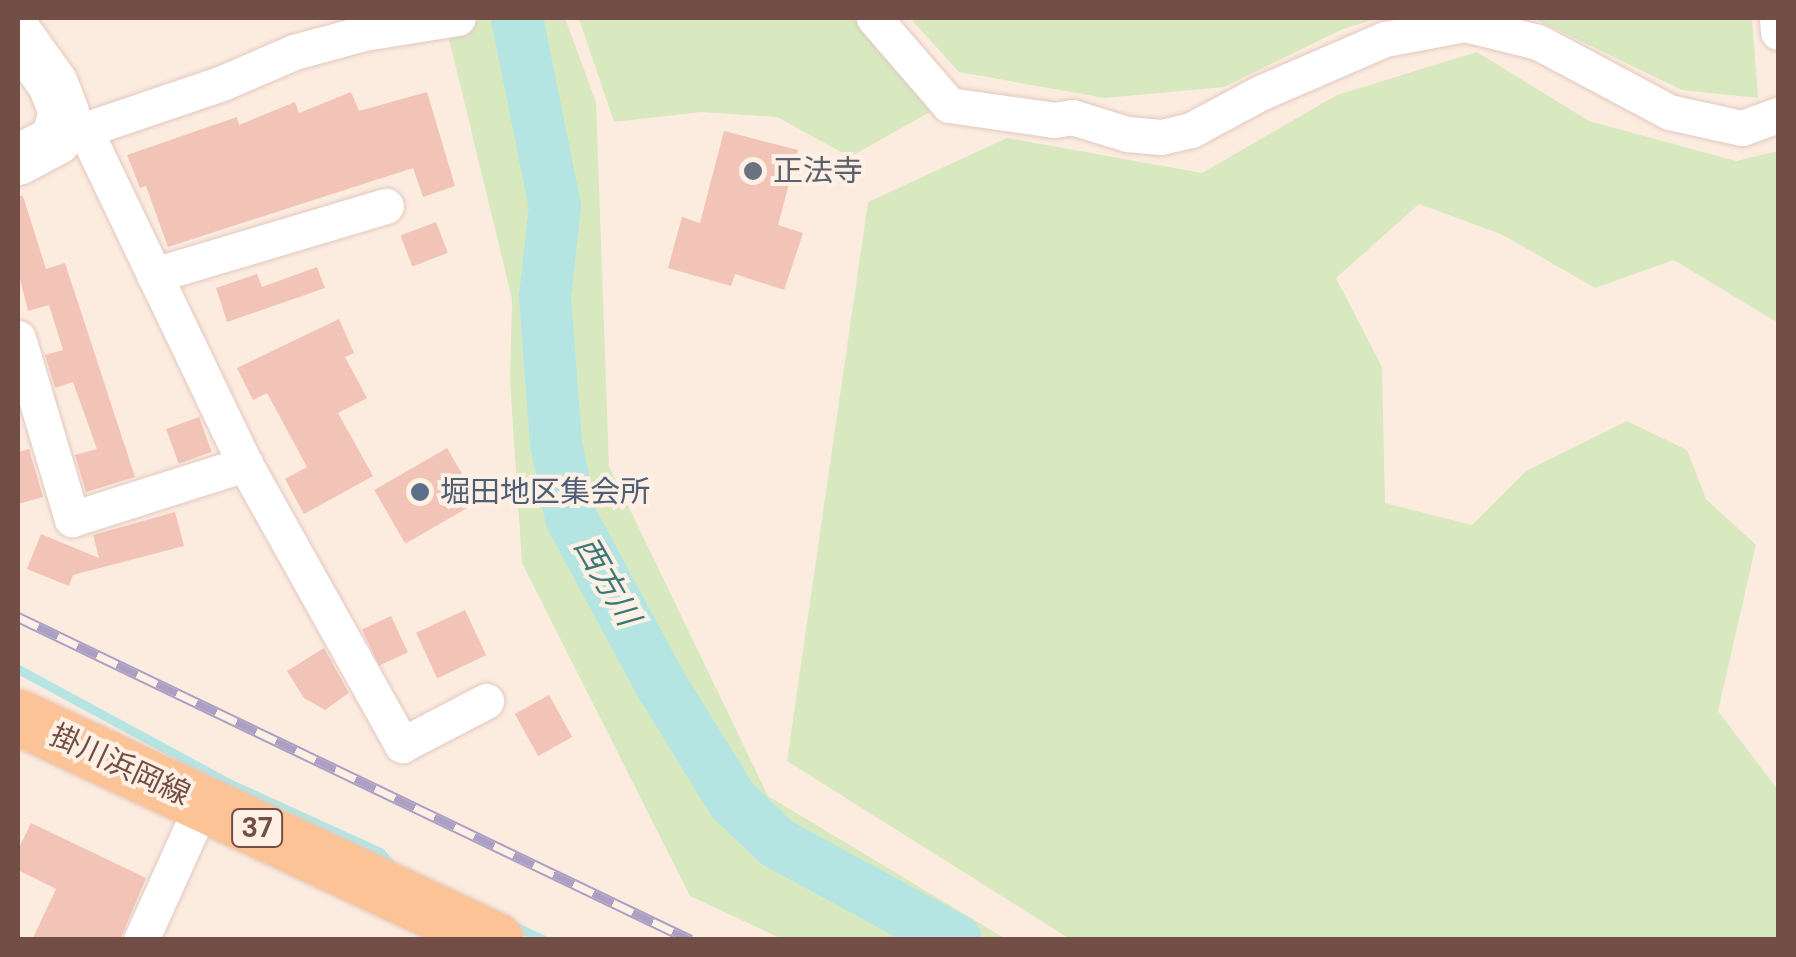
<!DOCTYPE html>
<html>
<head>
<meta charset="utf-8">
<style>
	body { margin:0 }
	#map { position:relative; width:1796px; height:957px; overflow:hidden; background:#fcece0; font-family:"DM Sans","Noto Sans JP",sans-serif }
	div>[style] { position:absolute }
	.green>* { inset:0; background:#d8e9bf }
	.stream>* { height:9px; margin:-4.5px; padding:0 4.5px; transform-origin:4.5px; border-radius:4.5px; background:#b5e5e3 }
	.river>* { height:52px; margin:-26px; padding:0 26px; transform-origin:26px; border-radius:26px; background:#b5e5e3 }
	.building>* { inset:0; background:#f2c3b7; transform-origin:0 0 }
	.roads { filter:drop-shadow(0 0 2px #e2c8bf) drop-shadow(0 0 2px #e2c8bf) }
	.street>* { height:35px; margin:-17.5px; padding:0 17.5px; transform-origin:17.5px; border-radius:17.5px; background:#fff }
	.secondary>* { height:50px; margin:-25px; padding:0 25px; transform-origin:25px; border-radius:25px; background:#fff }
	.primary>* { height:55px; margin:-27.5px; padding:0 27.5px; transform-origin:27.5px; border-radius:27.5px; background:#fcc397 }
	.rail>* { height:11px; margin-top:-5.5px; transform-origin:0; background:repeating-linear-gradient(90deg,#fff0e6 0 22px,#ac9fc4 0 44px); box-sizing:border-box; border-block:2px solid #ac9fc4 }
	.dots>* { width:28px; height:28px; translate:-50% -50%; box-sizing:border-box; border:5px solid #fff0e6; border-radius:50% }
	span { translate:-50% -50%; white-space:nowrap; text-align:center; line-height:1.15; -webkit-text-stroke:8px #fff0e6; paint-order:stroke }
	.shield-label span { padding:2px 8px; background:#fff0e6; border:2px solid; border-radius:8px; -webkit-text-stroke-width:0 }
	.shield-label { font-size:28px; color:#724e47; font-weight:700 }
	.worship-label { font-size:30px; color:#5b616d }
	.left { translate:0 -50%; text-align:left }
	.service-label { font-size:30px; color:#4e5e75 }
	.street-label { font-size:30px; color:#724e47 }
	.water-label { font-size:32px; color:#3b7877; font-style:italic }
	.frame { position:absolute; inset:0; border:20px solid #724e47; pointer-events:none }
</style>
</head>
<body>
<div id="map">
	<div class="green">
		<div style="clip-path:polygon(444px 18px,565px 18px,596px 102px,609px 466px,768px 796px,1006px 939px,782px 939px,690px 896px,522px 563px,510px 381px,512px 299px)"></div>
		<div style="clip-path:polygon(870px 18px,930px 112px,850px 157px,777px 117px,701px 112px,614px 122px,579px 19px)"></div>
		<div style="clip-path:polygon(910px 18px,1379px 18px,1343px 29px,1224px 87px,1105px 98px,959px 72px)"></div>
		<div style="clip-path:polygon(1533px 18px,1752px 18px,1758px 98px,1682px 90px)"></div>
		<div style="clip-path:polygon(1477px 52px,1589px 121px,1736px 161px,1778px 151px,1778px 323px,1674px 260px,1595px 288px,1503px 235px,1419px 204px,1336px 278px,1382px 367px,1385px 503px,1472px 525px,1526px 471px,1627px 421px,1687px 450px,1706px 499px,1756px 545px,1718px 711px,1778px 790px,1778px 939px,1070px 939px,787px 761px,868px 202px,1007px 138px,1202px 173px,1337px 95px)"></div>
	</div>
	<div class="stream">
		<div style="left:18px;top:669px;width:242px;rotate:28.4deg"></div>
		<div style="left:231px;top:784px;width:164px;rotate:24.5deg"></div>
		<div style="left:380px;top:852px;width:20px;rotate:49deg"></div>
		<div style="left:510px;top:924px;width:38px;rotate:25deg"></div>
	</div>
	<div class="river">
		<div style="left:517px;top:18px;width:192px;rotate:78.6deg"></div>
		<div style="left:555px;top:206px;width:92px;rotate:96.3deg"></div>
		<div style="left:545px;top:297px;width:146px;rotate:85.7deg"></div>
		<div style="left:556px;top:443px;width:76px;rotate:78.7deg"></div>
		<div style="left:571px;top:518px;width:191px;rotate:61.6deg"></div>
		<div style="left:662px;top:686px;width:134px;rotate:58.4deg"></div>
		<div style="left:732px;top:800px;width:62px;rotate:43.7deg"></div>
		<div style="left:777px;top:843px;width:204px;rotate:28.5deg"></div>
	</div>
	<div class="building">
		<div style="clip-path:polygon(351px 92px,359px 111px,427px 92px,455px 186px,423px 197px,413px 168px,168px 247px,146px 186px,140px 188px,127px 155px,237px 117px,239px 125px,295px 102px,299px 113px)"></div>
		<div style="clip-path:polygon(724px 131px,798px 150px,778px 225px,803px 233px,784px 290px,735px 274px,731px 286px,668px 268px,682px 217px,700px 223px)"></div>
		<div style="clip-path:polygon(18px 196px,23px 196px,46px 269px,65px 263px,135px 477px,86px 492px,75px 455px,97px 449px,73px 382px,55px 388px,45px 355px,63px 350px,49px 305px,28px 311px,18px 271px)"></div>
		<div style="left:436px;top:222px;width:33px;height:38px;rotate:69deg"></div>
		<div style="clip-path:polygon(317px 267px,325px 288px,227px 322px,216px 288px,257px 274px,262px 287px)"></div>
		<div style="clip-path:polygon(339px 319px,354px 353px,345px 357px,367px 398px,338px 413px,373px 476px,304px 514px,285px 479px,307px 467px,267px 393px,253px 400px,237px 368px)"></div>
		<div style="left:199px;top:417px;width:37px;height:35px;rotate:70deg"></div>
		<div style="left:447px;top:448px;width:62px;height:84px;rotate:60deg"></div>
		<div style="clip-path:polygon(29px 449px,43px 497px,18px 504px,18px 452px)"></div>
		<div style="clip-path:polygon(175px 512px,184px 546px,73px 575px,69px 586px,27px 569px,41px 534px,99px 558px,93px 535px)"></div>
		<div style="left:465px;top:610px;width:50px;height:54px;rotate:65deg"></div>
		<div style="left:391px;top:616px;width:40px;height:32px;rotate:65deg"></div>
		<div style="clip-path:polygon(324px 648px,349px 693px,325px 710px,304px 698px,287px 671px)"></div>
		<div style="left:549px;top:695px;width:48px;height:39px;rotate:61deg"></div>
		<div style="clip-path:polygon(31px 823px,146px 878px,120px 940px,32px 940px,56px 889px,18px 870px,18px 850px)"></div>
	</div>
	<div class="roads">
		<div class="street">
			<div style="left:874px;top:18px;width:115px;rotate:49.2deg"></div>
			<div style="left:949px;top:105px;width:106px;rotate:8.1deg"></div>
			<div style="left:1054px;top:120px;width:18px;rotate:-9deg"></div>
			<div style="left:1072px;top:117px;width:58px;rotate:17.2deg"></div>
			<div style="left:1127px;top:134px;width:34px;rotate:5deg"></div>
			<div style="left:1161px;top:137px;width:31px;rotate:-13deg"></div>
			<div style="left:1191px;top:130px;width:78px;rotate:-28.2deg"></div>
			<div style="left:1260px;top:93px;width:136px;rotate:-23.4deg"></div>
			<div style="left:1385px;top:39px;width:81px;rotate:-10.6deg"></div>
			<div style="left:1465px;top:24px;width:75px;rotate:13.9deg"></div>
			<div style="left:1538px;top:42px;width:149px;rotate:28.1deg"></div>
			<div style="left:1669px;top:112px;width:75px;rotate:12.4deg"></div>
			<div style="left:1742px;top:128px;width:38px;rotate:-20deg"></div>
			<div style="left:1777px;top:18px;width:14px;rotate:86deg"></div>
			<div style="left:84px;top:128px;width:373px;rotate:64.4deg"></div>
			<div style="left:245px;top:464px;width:322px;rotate:60.8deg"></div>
			<div style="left:402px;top:745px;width:95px;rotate:-27.6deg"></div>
			<div style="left:63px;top:137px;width:166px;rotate:-18.7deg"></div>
			<div style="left:220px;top:84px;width:81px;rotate:-23.4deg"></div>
			<div style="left:294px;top:52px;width:73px;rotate:-15.2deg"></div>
			<div style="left:364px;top:33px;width:95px;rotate:-9.1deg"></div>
			<div style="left:154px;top:275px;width:242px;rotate:-16.6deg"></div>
			<div style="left:18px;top:338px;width:189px;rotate:73.4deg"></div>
			<div style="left:72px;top:519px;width:182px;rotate:-17.6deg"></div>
			<div style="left:141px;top:940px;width:150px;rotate:-65.7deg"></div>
		</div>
		<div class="secondary">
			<div style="left:18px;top:35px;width:60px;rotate:54.5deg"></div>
			<div style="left:53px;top:84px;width:30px;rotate:69deg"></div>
			<div style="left:64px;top:112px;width:29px;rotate:106deg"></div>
			<div style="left:56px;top:140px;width:43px;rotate:152.2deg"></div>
		</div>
		<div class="primary">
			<div style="left:18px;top:717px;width:527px;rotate:25.06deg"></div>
		</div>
	</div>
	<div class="rail">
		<div style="left:18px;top:617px;width:746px;rotate:25.64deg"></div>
	</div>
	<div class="dots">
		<div style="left:753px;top:171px;background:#6b7280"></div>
		<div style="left:420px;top:492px;background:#5c6f8a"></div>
	</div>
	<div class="shield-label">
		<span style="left:257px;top:828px">37</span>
	</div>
	<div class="worship-label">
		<span class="left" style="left:773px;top:171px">正法寺</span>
	</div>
	<div class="service-label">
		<span class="left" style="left:440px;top:492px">堀田地区集会所</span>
	</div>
	<div class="street-label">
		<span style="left:120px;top:765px;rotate:25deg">掛川浜岡線</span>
	</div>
	<div class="water-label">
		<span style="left:607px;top:581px;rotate:60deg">西方川</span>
	</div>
	<div class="frame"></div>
</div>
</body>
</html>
